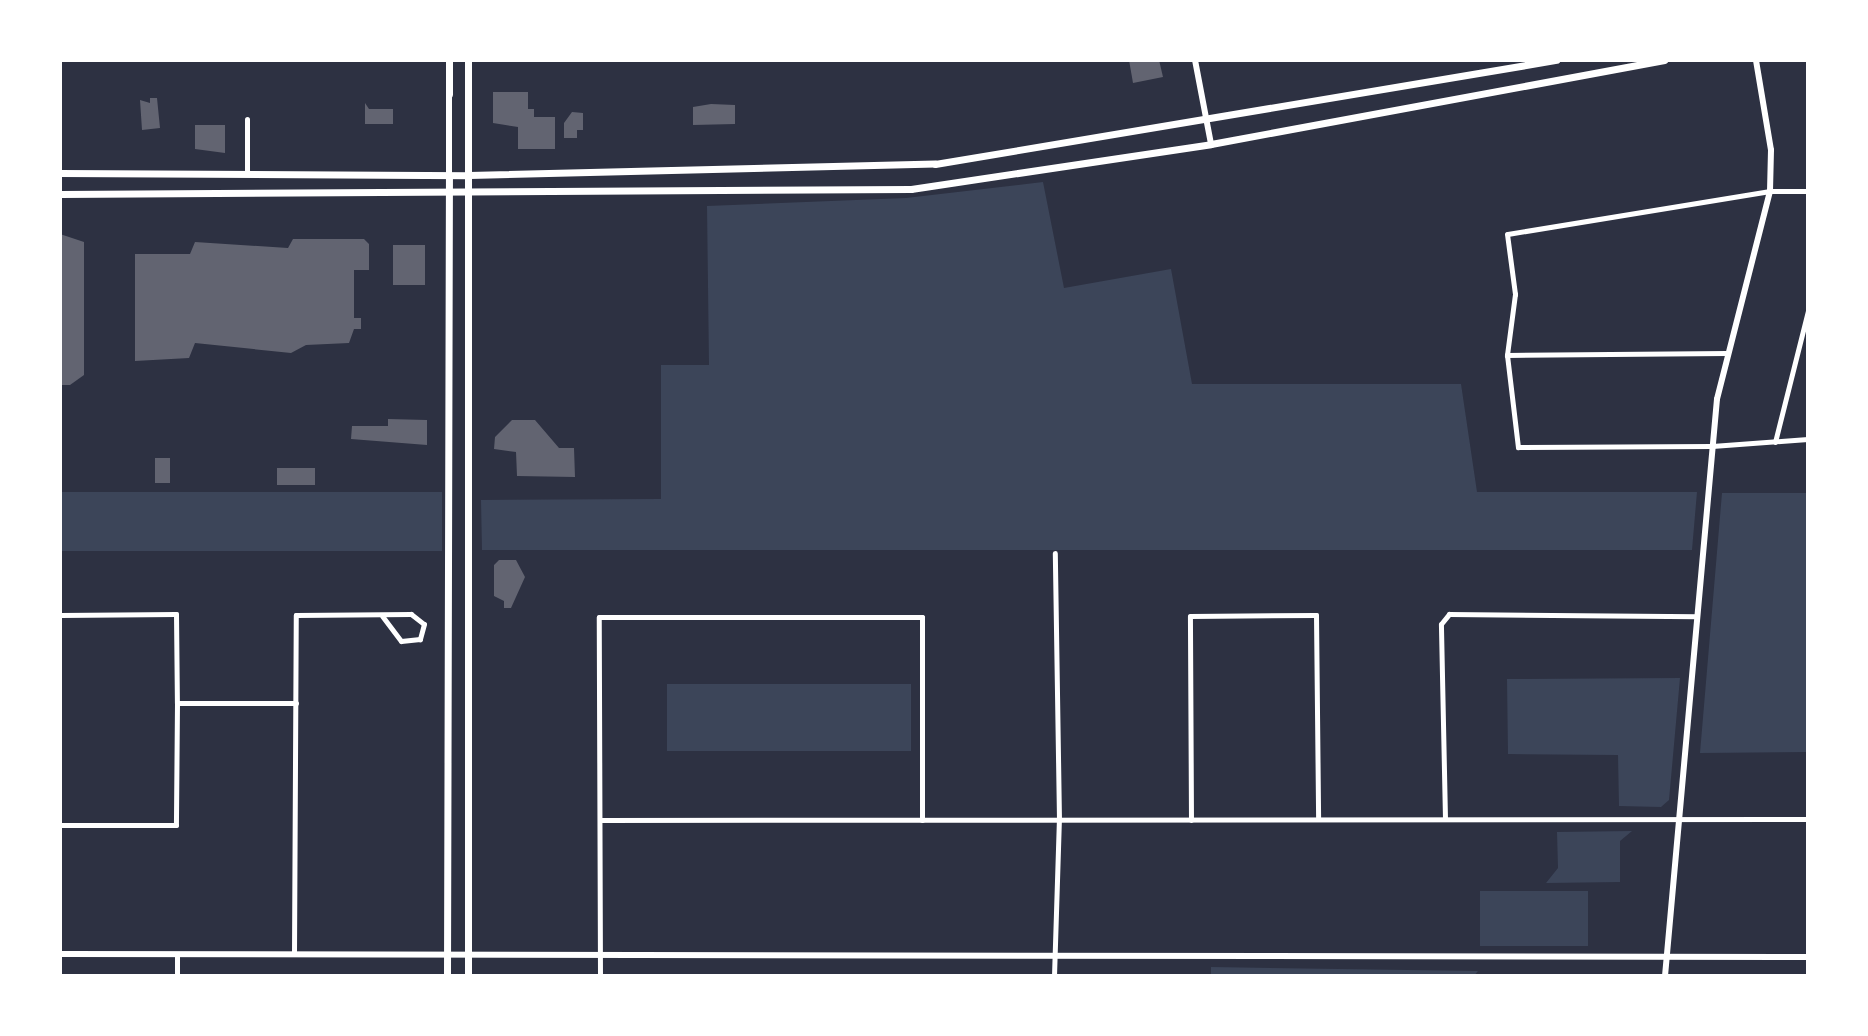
<!DOCTYPE html>
<html>
<head>
<meta charset="utf-8">
<style>
	body { margin:0 }
	#map { position:relative; width:1868px; height:1036px; overflow:hidden; background:#2d3142; font-family:Inter,sans-serif }
	div>[style] { position:absolute }
	.green>* { inset:0; background:#3c4559; transform-origin:0 0 }
	.building>* { inset:0; background:#626471; transform-origin:0 0 }
	.minor>* { height:5px; margin:-2.5px; padding:0 2.5px; transform-origin:2.5px; border-radius:2.5px; background:#fff }
	.tertiary>* { height:6px; margin:-3px; padding:0 3px; transform-origin:3px; border-radius:3px; background:#fff }
	.secondary>* { height:7px; margin:-3.5px; padding:0 3.5px; transform-origin:3.5px; border-radius:3.5px; background:#fff }
	span { translate:-50% -50%; white-space:nowrap; text-align:center; line-height:1.15; -webkit-text-stroke:8px #fff; paint-order:stroke }
	.frame { position:absolute; inset:0; border:62px solid #fff; pointer-events:none }
</style>
</head>
<body>
<div id="map">
	<div class="green">
		<div style="clip-path:polygon(1043px 182px,1064px 288px,1171px 269px,1192px 384px,1461px 384px,1477px 492px,1697px 492px,1692px 550px,482px 550px,481px 500px,661px 499px,661px 365px,709px 365px,707px 206px,906px 198px)"></div>
		<div style="left:60px;top:492px;width:382px;height:59px"></div>
		<div style="clip-path:polygon(1722px 493px,1808px 493px,1808px 752px,1700px 753px)"></div>
		<div style="clip-path:polygon(1680px 678px,1669px 800px,1661px 807px,1619px 806px,1618px 755px,1508px 754px,1507px 679px)"></div>
		<div style="left:667px;top:684px;width:244px;height:67px"></div>
		<div style="clip-path:polygon(1632px 831px,1620px 841px,1620px 882px,1546px 883px,1558px 868px,1557px 832px)"></div>
		<div style="left:1480px;top:891px;width:108px;height:55px"></div>
		<div style="clip-path:polygon(1211px 967px,1478px 971px,1474px 976px,1211px 976px)"></div>
	</div>
	<div class="building">
		<div style="clip-path:polygon(1129px 60px,1159px 60px,1163px 77px,1133px 83px)"></div>
		<div style="clip-path:polygon(493px 92px,528px 92px,528px 109px,534px 109px,534px 117px,555px 117px,555px 149px,518px 149px,518px 127px,493px 123px)"></div>
		<div style="clip-path:polygon(150px 98px,157px 98px,160px 128px,142px 130px,140px 100px,150px 103px)"></div>
		<div style="clip-path:polygon(365px 103px,369px 109px,393px 109px,393px 124px,365px 124px)"></div>
		<div style="clip-path:polygon(711px 104px,735px 105px,735px 124px,693px 125px,693px 107px)"></div>
		<div style="clip-path:polygon(572px 112px,583px 113px,583px 130px,577px 130px,577px 138px,564px 138px,564px 123px)"></div>
		<div style="clip-path:polygon(195px 125px,225px 125px,225px 153px,195px 149px)"></div>
		<div style="clip-path:polygon(60px 234px,84px 242px,84px 375px,70px 385px,60px 385px)"></div>
		<div style="clip-path:polygon(293px 239px,364px 239px,369px 244px,369px 270px,354px 270px,354px 318px,361px 318px,361px 329px,354px 329px,349px 343px,306px 345px,291px 353px,195px 343px,189px 358px,135px 361px,135px 254px,190px 254px,195px 242px,288px 248px)"></div>
		<div style="left:393px;top:245px;width:32px;height:40px"></div>
		<div style="clip-path:polygon(388px 419px,427px 420px,427px 445px,351px 439px,352px 426px,388px 426px)"></div>
		<div style="clip-path:polygon(512px 420px,535px 420px,559px 448px,574px 448px,575px 477px,517px 476px,516px 452px,494px 449px,495px 437px)"></div>
		<div style="left:155px;top:458px;width:15px;height:25px"></div>
		<div style="left:277px;top:468px;width:38px;height:17px"></div>
		<div style="clip-path:polygon(499px 560px,516px 560px,525px 577px,511px 608px,504px 608px,504px 601px,494px 596px,494px 565px)"></div>
	</div>
	<div class="minor">
		<div style="left:247px;top:119px;width:55px;rotate:90deg"></div>
		<div style="left:1808px;top:191px;width:38px;rotate:180deg"></div>
		<div style="left:1770px;top:191px;width:266px;rotate:170.7deg"></div>
		<div style="left:1507px;top:234px;width:61px;rotate:82.4deg"></div>
		<div style="left:1515px;top:294px;width:62px;rotate:97.5deg"></div>
		<div style="left:1507px;top:355px;width:93px;rotate:83.2deg"></div>
		<div style="left:1518px;top:447px;width:194px;rotate:-0.3deg"></div>
		<div style="left:1712px;top:446px;width:96px;rotate:-4.2deg"></div>
		<div style="left:1507px;top:355px;width:220px;rotate:-0.5deg"></div>
		<div style="left:1775px;top:442px;width:135px;rotate:-75.9deg"></div>
		<div style="left:60px;top:615px;width:116px;rotate:-0.5deg"></div>
		<div style="left:176px;top:614px;width:89px;rotate:89.4deg"></div>
		<div style="left:177px;top:703px;width:122px;rotate:90.5deg"></div>
		<div style="left:176px;top:825px;width:116px;rotate:180deg"></div>
		<div style="left:177px;top:703px;width:119px"></div>
		<div style="left:1445px;top:819px;width:195px;rotate:-91.2deg"></div>
		<div style="left:1441px;top:624px;width:13px;rotate:-51deg"></div>
		<div style="left:1449px;top:614px;width:248px;rotate:0.5deg"></div>
		<div style="left:602px;top:820px;width:1206px;rotate:-0.05deg"></div>
		<div style="left:1191px;top:820px;width:204px;rotate:-90.3deg"></div>
		<div style="left:1190px;top:616px;width:126px;rotate:-0.5deg"></div>
		<div style="left:1316px;top:615px;width:204px;rotate:89.4deg"></div>
		<div style="left:294px;top:954px;width:339px;rotate:-89.7deg"></div>
		<div style="left:296px;top:615px;width:115px;rotate:-0.5deg"></div>
		<div style="left:411px;top:614px;width:16px;rotate:38deg"></div>
		<div style="left:424px;top:624px;width:16px;rotate:105deg"></div>
		<div style="left:420px;top:639px;width:19px;rotate:174deg"></div>
		<div style="left:401px;top:641px;width:31px;rotate:-127deg"></div>
		<div style="left:177px;top:976px;width:22px;rotate:-90deg"></div>
		<div style="left:600px;top:976px;width:359px;rotate:-90.2deg"></div>
		<div style="left:599px;top:617px;width:323px"></div>
		<div style="left:922px;top:617px;width:203px;rotate:90deg"></div>
		<div style="left:1054px;top:976px;width:156px;rotate:-88.2deg"></div>
		<div style="left:1059px;top:820px;width:267px;rotate:-90.9deg"></div>
	</div>
	<div class="tertiary">
		<div style="left:1195px;top:60px;width:86px;rotate:79.2deg"></div>
		<div style="left:449px;top:175px;width:81px;rotate:-90deg"></div>
		<div style="left:60px;top:954px;width:1748px;rotate:0.1deg"></div>
		<div style="left:1665px;top:976px;width:579px;rotate:-84.85deg"></div>
		<div style="left:1717px;top:399px;width:215px;rotate:-75.7deg"></div>
		<div style="left:1770px;top:191px;width:41px;rotate:-88.6deg"></div>
		<div style="left:1771px;top:150px;width:91px;rotate:-99.5deg"></div>
	</div>
	<div class="secondary">
		<div style="left:449px;top:94px;width:34px;rotate:-90deg"></div>
		<div style="left:60px;top:173px;width:409px;rotate:0.3deg"></div>
		<div style="left:469px;top:175px;width:466px;rotate:-1.4deg"></div>
		<div style="left:935px;top:164px;width:630px;rotate:-9.51deg"></div>
		<div style="left:60px;top:194px;width:851px;rotate:-0.34deg"></div>
		<div style="left:911px;top:189px;width:303px;rotate:-8.5deg"></div>
		<div style="left:1211px;top:144px;width:461px;rotate:-10.5deg"></div>
		<div style="left:447px;top:976px;width:801px;rotate:-89.86deg"></div>
		<div style="left:468px;top:976px;width:916px;rotate:-90deg"></div>
	</div>
	<div class="frame"></div>
</div>
</body>
</html>
